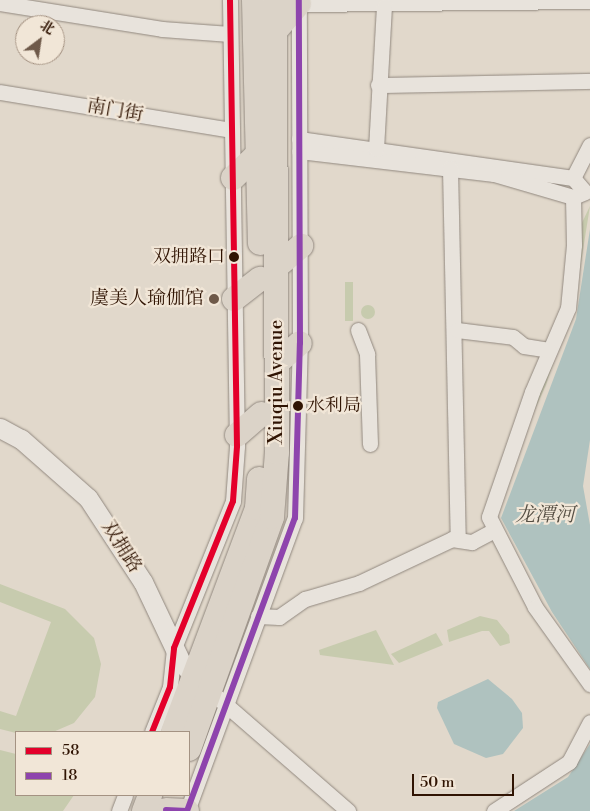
<!DOCTYPE html>
<html>
<head>
<meta charset="utf-8">
<style>
	body { margin:0 }
	#map { position:relative; width:590px; height:811px; overflow:hidden; background:#e1d8cb; font-family:"Libre Bodoni","Noto Serif SC",serif }
	div>[style] { position:absolute }
	.green>* { inset:0; background:#c7cbae; transform-origin:0 0 }
	.round { border-radius:50% }
	.water>* { inset:0; background:#afc2bf }
	.roads { filter:drop-shadow(0 0 1px #91887f) drop-shadow(0 0 1px #91887f) }
	.minor>* { height:15px; margin:-7.5px; padding:0 7.5px; transform-origin:7.5px; border-radius:7.5px; background:#e8e3dc }
	.tertiary>* { height:19px; margin:-9.5px; padding:0 9.5px; transform-origin:9.5px; border-radius:9.5px; background:#e8e3dc }
	.primary>* { height:24px; margin:-12px; padding:0 12px; transform-origin:12px; border-radius:12px; background:#dbd3c8 }
	.bus-1>* { height:6px; margin:-3px; padding:0 3px; transform-origin:3px; border-radius:3px; background:#e4002b }
	.bus-2>* { height:6px; margin:-3px; padding:0 3px; transform-origin:3px; border-radius:3px; background:#8e44ad }
	.dots>* { width:14px; height:14px; translate:-50% -50%; box-sizing:border-box; border:2px solid #f1e6d7; border-radius:50% }
	span { translate:-50% -50%; white-space:nowrap; text-align:center; line-height:1.15; -webkit-text-stroke:4.5px #f1e6d7; paint-order:stroke }
	.bus-label { font-size:18px; color:#301403 }
	.right { translate:-100% -50%; text-align:right }
	.left { translate:0 -50%; text-align:left }
	.street-label { font-size:19px; color:#301403 }
	.poi-label { font-size:19px; color:#301403 }
	.water-label { font-size:20px; color:#554e43; font-style:italic }
	.legend { position:absolute; left:15px; top:731px; width:175px; height:65px; box-sizing:border-box; background:#f1e6d7; border:1px solid #a49282; margin:0; padding:6px 9px; list-style:none; font-size:15px; color:#301403 }
	.legend li { display:flex; align-items:center; gap:10px; height:25px }
	.legend b { width:25px; border:1px solid #a49282 }
	.north { position:absolute; left:15px; top:15px; width:50px; height:50px; box-sizing:border-box; background:#f1e6d7; border:1px solid #a49282; border-radius:50%; rotate:31deg; font-size:14px; font-weight:700; line-height:20px; text-align:center; color:#301403 }
	.north::after { content:''; display:block; margin:auto; width:18px; height:22px; background:#6e5949; clip-path:polygon(50% 0,100% 100%,50% 72%,0 100%) }
	.scale { position:absolute; left:412px; top:774px; width:102px; height:22px; box-sizing:border-box; border:2px solid #301403; border-top:0; padding-left:6px; font-size:15px; line-height:18px; white-space:nowrap; color:#301403; -webkit-text-stroke:4px #f1e6d7; paint-order:stroke }
</style>
</head>
<body>
<div id="map">
	<div class="green">
		<div style="clip-path:polygon(590px 206px,572px 319px,558px 351px,578px 231px)"></div>
		<div style="left:345px;top:282px;width:8px;height:39px"></div>
		<div class="round" style="left:361px;top:305px;width:14px;height:14px"></div>
		<div style="clip-path:polygon(555px 357px,546px 385px,524px 434px,533px 395px)"></div>
		<div style="clip-path:polygon(0 584px,65px 609px,94px 638px,101px 664px,95px 697px,74px 723px,53px 732px,16px 733px,0 729px,0 711px,16px 716px,51px 622px,0 602px)"></div>
		<div style="clip-path:polygon(480px 616px,497px 620px,509px 635px,510px 643px,500px 646px,489px 631px,482px 631px,449px 642px,447px 630px)"></div>
		<div style="clip-path:polygon(376px 630px,394px 665px,320px 655px,319px 650px)"></div>
		<div style="clip-path:polygon(436px 633px,443px 645px,399px 663px,391px 654px)"></div>
		<div style="clip-path:polygon(0 750px,16px 754px,16px 795px,74px 795px,63px 811px,0 811px)"></div>
	</div>
	<div class="water">
		<div style="clip-path:polygon(590px 229px,590px 440px,583px 486px,590px 525px,590px 669px,552px 612px,501px 518px,576px 319px)"></div>
		<div style="clip-path:polygon(488px 679px,512px 699px,522px 713px,523px 728px,503px 754px,486px 758px,454px 744px,437px 708px,438px 702px)"></div>
		<div style="clip-path:polygon(590px 744px,590px 811px,514px 811px,568px 777px)"></div>
	</div>
	<div class="roads">
		<div class="minor">
			<div style="left:0;top:3px;width:164px;rotate:9.1deg"></div>
			<div style="left:162px;top:29px;width:68px;rotate:4.2deg"></div>
			<div style="left:299px;top:4px;width:291px;rotate:-0.6deg"></div>
			<div style="left:378px;top:85px;width:212px;rotate:-1.1deg"></div>
			<div style="left:0;top:92px;width:234px;rotate:9.3deg"></div>
			<div style="left:299px;top:139px;width:277px;rotate:8.1deg"></div>
			<div style="left:573px;top:178px;width:18px;rotate:49deg"></div>
			<div style="left:585px;top:192px;width:13px;rotate:157deg"></div>
			<div style="left:573px;top:197px;width:82px;rotate:-163.8deg"></div>
			<div style="left:494px;top:174px;width:196px;rotate:-173.3deg"></div>
			<div style="left:376px;top:149px;width:143px;rotate:-86.8deg"></div>
			<div style="left:450px;top:168px;width:371px;rotate:88.8deg"></div>
			<div style="left:573px;top:178px;width:37px;rotate:-63deg"></div>
			<div style="left:573px;top:197px;width:48px;rotate:88.8deg"></div>
			<div style="left:574px;top:245px;width:63px;rotate:95.4deg"></div>
			<div style="left:568px;top:308px;width:91px;rotate:113.2deg"></div>
			<div style="left:532px;top:392px;width:132px;rotate:109deg"></div>
			<div style="left:489px;top:517px;width:101px;rotate:62.9deg"></div>
			<div style="left:535px;top:607px;width:95px;rotate:54.5deg"></div>
			<div style="left:358px;top:330px;width:26px;rotate:69deg"></div>
			<div style="left:367px;top:354px;width:90px;rotate:88.1deg"></div>
			<div style="left:457px;top:330px;width:56px;rotate:7.1deg"></div>
			<div style="left:513px;top:337px;width:14px;rotate:39deg"></div>
			<div style="left:524px;top:346px;width:25px;rotate:9deg"></div>
			<div style="left:258px;top:616px;width:21px;rotate:3deg"></div>
			<div style="left:279px;top:617px;width:32px;rotate:-35deg"></div>
			<div style="left:305px;top:599px;width:56px;rotate:-16.5deg"></div>
			<div style="left:359px;top:583px;width:103px;rotate:-25.3deg"></div>
			<div style="left:452px;top:539px;width:20px;rotate:9deg"></div>
			<div style="left:472px;top:542px;width:24px;rotate:-28deg"></div>
			<div style="left:217px;top:697px;width:174px;rotate:41deg"></div>
			<div style="left:152px;top:732px;width:48px;rotate:-68.2deg"></div>
			<div style="left:170px;top:687px;width:39px;rotate:-84deg"></div>
			<div style="left:174px;top:648px;width:158px;rotate:-68.1deg"></div>
			<div style="left:233px;top:501px;width:55px;rotate:-85.8deg"></div>
			<div style="left:237px;top:446px;width:446px;rotate:-90.9deg"></div>
			<div style="left:119px;top:811px;width:17px;rotate:-69deg"></div>
			<div style="left:187px;top:811px;width:312px;rotate:-69.8deg"></div>
			<div style="left:295px;top:518px;width:175px;rotate:-88.4deg"></div>
			<div style="left:300px;top:343px;width:342px;rotate:-90.2deg"></div>
			<div style="left:494px;top:811px;width:90px;rotate:-33.2deg"></div>
			<div style="left:569px;top:762px;width:45px;rotate:-62.3deg"></div>
		</div>
		<div class="tertiary">
			<div style="left:0;top:428px;width:24px;rotate:28deg"></div>
			<div style="left:21px;top:439px;width:89px;rotate:41.4deg"></div>
			<div style="left:88px;top:498px;width:100px;rotate:56.8deg"></div>
			<div style="left:143px;top:582px;width:89px;rotate:64.6deg"></div>
			<div style="left:181px;top:662px;width:31px;rotate:48deg"></div>
		</div>
		<div class="primary">
			<div style="left:254px;top:0;width:243px;rotate:88.6deg"></div>
			<div style="left:276px;top:30px;width:35px;rotate:-49deg"></div>
			<div style="left:233px;top:178px;width:35px;rotate:-44deg"></div>
			<div style="left:276px;top:267px;width:33px;rotate:-40deg"></div>
			<div style="left:234px;top:299px;width:33px;rotate:-38deg"></div>
			<div style="left:277px;top:363px;width:30px;rotate:-41deg"></div>
			<div style="left:237px;top:435px;width:32px;rotate:-41deg"></div>
			<div style="left:173px;top:732px;width:239px;rotate:-69.4deg"></div>
			<div style="left:257px;top:508px;width:29px;rotate:-86deg"></div>
			<div style="left:189px;top:749px;width:246px;rotate:-70.3deg"></div>
			<div style="left:272px;top:517px;width:65px;rotate:-85.6deg"></div>
			<div style="left:277px;top:452px;width:452px;rotate:-90.3deg"></div>
			<div style="left:166px;top:810px;width:21px;rotate:3deg"></div>
			<div style="left:144px;top:811px;width:17px;rotate:-69deg"></div>
		</div>
	</div>
	<div class="bus-1">
		<div style="left:152px;top:732px;width:48px;rotate:-68.2deg"></div>
		<div style="left:170px;top:687px;width:39px;rotate:-84deg"></div>
		<div style="left:174px;top:648px;width:158px;rotate:-68.1deg"></div>
		<div style="left:233px;top:501px;width:55px;rotate:-85.8deg"></div>
		<div style="left:237px;top:446px;width:446px;rotate:-90.9deg"></div>
	</div>
	<div class="bus-2">
		<div style="left:166px;top:810px;width:21px;rotate:3deg"></div>
		<div style="left:187px;top:811px;width:312px;rotate:-69.8deg"></div>
		<div style="left:295px;top:518px;width:175px;rotate:-88.4deg"></div>
		<div style="left:300px;top:343px;width:343px;rotate:-90.2deg"></div>
	</div>
	<div class="dots">
		<div style="left:234px;top:257px;background:#301403"></div>
		<div style="left:214px;top:299px;background:#6e5949"></div>
		<div style="left:298px;top:406px;background:#301403"></div>
	</div>
	<div class="bus-label">
		<span class="right" style="left:225px;top:257px">双拥路口</span>
		<span class="left" style="left:307px;top:406px">水利局</span>
	</div>
	<div class="street-label">
		<span style="left:115px;top:111px;rotate:10deg">南门街</span>
		<span style="left:277px;top:382px;rotate:-90deg">Xiuqiu Avenue</span>
		<span style="left:121px;top:547px;rotate:58deg">双拥路</span>
	</div>
	<div class="poi-label">
		<span class="right" style="left:204px;top:299px">虞美人瑜伽馆</span>
	</div>
	<div class="water-label">
		<span style="left:545px;top:515px">龙潭河</span>
	</div>
	<ul class="legend">
	<li><b style="height:6px;background:#e4002b"></b>58</li>
	<li><b style="height:6px;background:#8e44ad"></b>18</li>
	</ul>
	<div class="north">北</div>
	<div class="scale">50 m</div>
</div>
</body>
</html>
